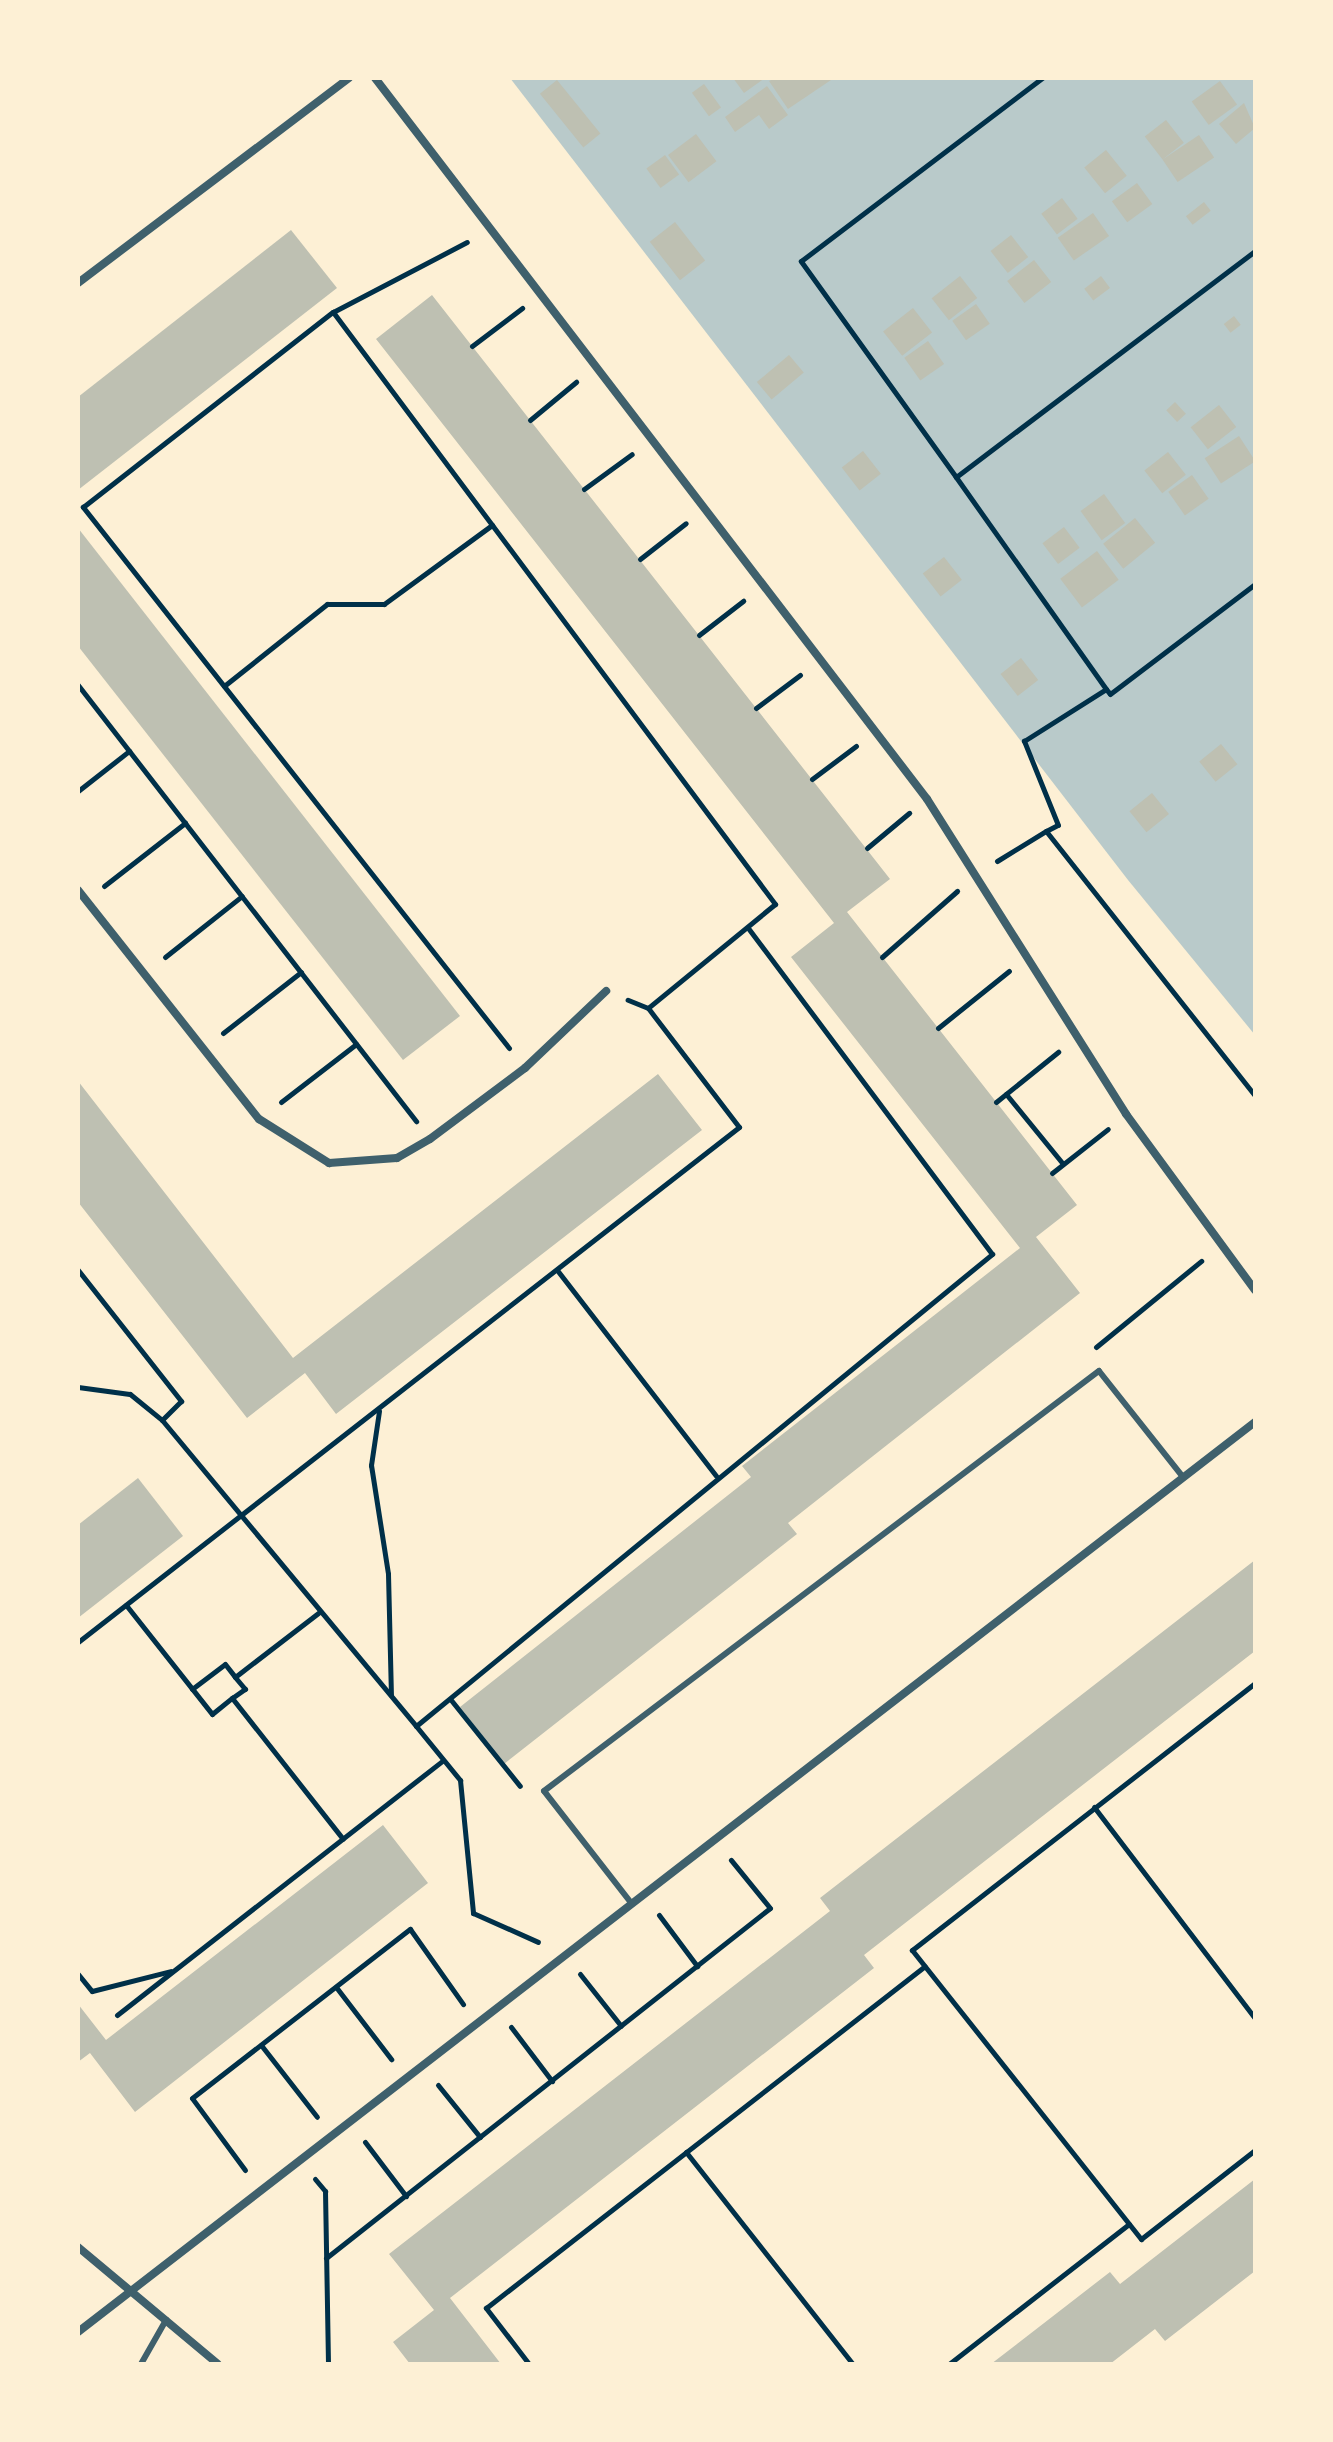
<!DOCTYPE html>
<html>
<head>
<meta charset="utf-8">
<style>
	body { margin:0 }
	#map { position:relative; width:1333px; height:2442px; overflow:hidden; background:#fdf0d5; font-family:Jost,sans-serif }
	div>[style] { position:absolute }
	.green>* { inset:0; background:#b9caca }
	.building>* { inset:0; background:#bec0b2; transform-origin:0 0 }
	.path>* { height:5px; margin:-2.5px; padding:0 2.5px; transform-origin:2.5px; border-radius:2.5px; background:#003049 }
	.service>* { height:6px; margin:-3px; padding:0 3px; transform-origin:3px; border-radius:3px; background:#3f606c }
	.minor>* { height:8px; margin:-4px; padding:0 4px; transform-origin:4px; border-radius:4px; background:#3f606c }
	span { translate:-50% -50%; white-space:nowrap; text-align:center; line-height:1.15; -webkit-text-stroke:7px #fdf0d5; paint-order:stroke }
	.frame { position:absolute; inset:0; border:80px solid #fdf0d5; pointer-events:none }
</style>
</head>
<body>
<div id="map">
	<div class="green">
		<div style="clip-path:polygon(510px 78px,1255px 78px,1255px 1035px,1128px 880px)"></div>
	</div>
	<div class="building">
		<div style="clip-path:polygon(733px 78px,765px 78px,744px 93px)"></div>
		<div style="clip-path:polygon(775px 78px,834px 78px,788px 109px,769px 81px)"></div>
		<div style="left:557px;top:80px;width:69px;height:22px;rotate:51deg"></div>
		<div style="left:1220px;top:81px;width:29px;height:35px;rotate:54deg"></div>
		<div style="left:704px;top:84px;width:29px;height:15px;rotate:54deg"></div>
		<div style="clip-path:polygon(767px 86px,788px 115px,769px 129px,759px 115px,735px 132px,725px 117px)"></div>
		<div style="clip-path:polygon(1244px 103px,1255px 128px,1236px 144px,1219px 124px)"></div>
		<div style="left:1166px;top:120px;width:29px;height:27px;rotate:52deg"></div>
		<div style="left:696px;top:134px;width:34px;height:35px;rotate:53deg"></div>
		<div style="left:1199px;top:135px;width:27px;height:44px;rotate:56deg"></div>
		<div style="left:1106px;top:150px;width:33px;height:28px;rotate:51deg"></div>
		<div style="left:665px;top:155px;width:24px;height:23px;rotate:54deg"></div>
		<div style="left:1137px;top:183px;width:26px;height:31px;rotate:54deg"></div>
		<div style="left:1062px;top:198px;width:26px;height:26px;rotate:53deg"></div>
		<div style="left:1204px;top:202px;width:11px;height:23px;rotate:52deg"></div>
		<div style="left:1093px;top:213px;width:28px;height:43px;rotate:55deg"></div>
		<div style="left:675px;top:222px;width:49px;height:32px;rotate:52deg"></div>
		<div style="clip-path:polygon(291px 230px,337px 288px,78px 490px,78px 397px)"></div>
		<div style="left:1011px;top:235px;width:28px;height:26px;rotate:52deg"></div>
		<div style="left:1034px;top:260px;width:28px;height:34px;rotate:52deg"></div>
		<div style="left:960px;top:276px;width:28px;height:36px;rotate:52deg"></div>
		<div style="left:1101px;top:276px;width:15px;height:21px;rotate:53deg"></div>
		<div style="clip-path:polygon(432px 295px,890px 879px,847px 912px,1077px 1205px,1036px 1237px,1080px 1293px,788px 1523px,797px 1534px,504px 1764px,460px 1707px,751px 1477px,742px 1466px,1020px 1248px,791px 957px,834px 923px,376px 339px)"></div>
		<div style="left:976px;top:304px;width:24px;height:29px;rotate:55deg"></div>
		<div style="left:913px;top:308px;width:31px;height:38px;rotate:52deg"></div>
		<div style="left:1234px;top:316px;width:11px;height:13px;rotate:52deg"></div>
		<div style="left:928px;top:341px;width:28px;height:29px;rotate:55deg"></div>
		<div style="left:789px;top:355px;width:23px;height:42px;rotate:50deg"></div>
		<div style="left:1175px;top:402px;width:16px;height:12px;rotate:47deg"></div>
		<div style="left:1219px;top:405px;width:28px;height:36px;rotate:52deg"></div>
		<div style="left:1239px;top:436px;width:30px;height:41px;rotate:57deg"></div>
		<div style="left:863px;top:451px;width:29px;height:27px;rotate:52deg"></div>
		<div style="left:1168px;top:452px;width:29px;height:30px;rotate:52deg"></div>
		<div style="left:1192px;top:475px;width:29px;height:29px;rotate:55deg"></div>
		<div style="left:1104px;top:494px;width:36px;height:29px;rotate:54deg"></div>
		<div style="left:1135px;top:518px;width:32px;height:41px;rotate:51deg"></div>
		<div style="left:1064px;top:527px;width:26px;height:27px;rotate:53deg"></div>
		<div style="clip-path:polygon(78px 528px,460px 1016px,403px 1060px,78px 646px)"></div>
		<div style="left:1097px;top:551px;width:36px;height:46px;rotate:53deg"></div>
		<div style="left:944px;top:557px;width:29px;height:27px;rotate:52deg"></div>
		<div style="left:1021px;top:658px;width:28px;height:26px;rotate:52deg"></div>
		<div style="left:1221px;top:744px;width:26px;height:28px;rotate:51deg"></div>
		<div style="left:1152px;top:793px;width:27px;height:29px;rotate:51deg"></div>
		<div style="clip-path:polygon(658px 1074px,702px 1130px,336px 1414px,305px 1373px,247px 1418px,78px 1202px,78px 1081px,293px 1358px)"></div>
		<div style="clip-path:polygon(138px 1478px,183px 1536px,78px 1618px,78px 1525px)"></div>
		<div style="clip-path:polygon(1255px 1560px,1255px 1651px,864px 1955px,874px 1968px,450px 2298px,501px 2364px,410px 2364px,393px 2342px,434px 2310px,389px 2254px,830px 1911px,820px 1898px)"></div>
		<div style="clip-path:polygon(383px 1825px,428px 1883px,135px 2112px,90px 2053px,78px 2062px,78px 2004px,106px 2040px)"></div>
		<div style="clip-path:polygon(1255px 2179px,1255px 2271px,1165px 2341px,1155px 2329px,1110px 2364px,991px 2364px,1110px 2272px,1120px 2284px)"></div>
	</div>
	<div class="path">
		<div style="left:333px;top:312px;width:151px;rotate:-27.6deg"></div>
		<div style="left:472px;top:346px;width:63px;rotate:-37.2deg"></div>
		<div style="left:530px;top:420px;width:60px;rotate:-39.6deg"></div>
		<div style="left:956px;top:477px;width:266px;rotate:-125.7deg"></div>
		<div style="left:801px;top:261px;width:303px;rotate:-37.2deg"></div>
		<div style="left:584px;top:489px;width:59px;rotate:-36.1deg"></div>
		<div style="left:640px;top:559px;width:58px;rotate:-38deg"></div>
		<div style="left:699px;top:635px;width:56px;rotate:-37.7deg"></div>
		<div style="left:78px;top:685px;width:552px;rotate:52.22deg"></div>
		<div style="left:224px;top:686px;width:132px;rotate:-38.5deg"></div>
		<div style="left:327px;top:604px;width:57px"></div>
		<div style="left:384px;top:604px;width:134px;rotate:-36.2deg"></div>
		<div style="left:1106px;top:689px;width:6px;rotate:51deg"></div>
		<div style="left:1110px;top:694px;width:182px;rotate:-37.2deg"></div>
		<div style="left:756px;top:708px;width:55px;rotate:-36.9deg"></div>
		<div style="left:812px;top:779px;width:55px;rotate:-36.9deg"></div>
		<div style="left:78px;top:791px;width:65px;rotate:-38.1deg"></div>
		<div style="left:1046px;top:831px;width:13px;rotate:-27deg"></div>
		<div style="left:1058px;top:825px;width:91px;rotate:-112deg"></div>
		<div style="left:1024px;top:741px;width:97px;rotate:-32.4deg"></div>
		<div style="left:1106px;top:689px;width:260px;rotate:-125.3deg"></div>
		<div style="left:956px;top:477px;width:375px;rotate:-37.1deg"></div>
		<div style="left:867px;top:848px;width:55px;rotate:-39.8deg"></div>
		<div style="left:997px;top:861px;width:57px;rotate:-31.5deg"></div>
		<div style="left:1046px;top:831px;width:337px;rotate:51.7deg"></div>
		<div style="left:104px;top:886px;width:103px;rotate:-37.9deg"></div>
		<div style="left:165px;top:957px;width:98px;rotate:-38.4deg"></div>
		<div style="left:882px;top:957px;width:100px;rotate:-41.3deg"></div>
		<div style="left:938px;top:1028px;width:91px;rotate:-38.8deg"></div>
		<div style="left:223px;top:1033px;width:99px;rotate:-38deg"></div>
		<div style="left:509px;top:1048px;width:689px;rotate:-128.22deg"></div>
		<div style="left:83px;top:507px;width:317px;rotate:-38deg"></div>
		<div style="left:333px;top:312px;width:739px;rotate:53.25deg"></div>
		<div style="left:775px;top:904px;width:164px;rotate:140.7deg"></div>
		<div style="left:648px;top:1008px;width:22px;rotate:-158deg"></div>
		<div style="left:1006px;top:1094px;width:90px;rotate:50.8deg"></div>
		<div style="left:281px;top:1102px;width:95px;rotate:-37.7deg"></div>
		<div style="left:996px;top:1102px;width:80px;rotate:-38.9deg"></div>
		<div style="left:1052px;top:1173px;width:71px;rotate:-38.2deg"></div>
		<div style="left:78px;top:1270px;width:167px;rotate:51.8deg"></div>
		<div style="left:181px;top:1401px;width:27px;rotate:135deg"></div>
		<div style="left:557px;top:1270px;width:260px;rotate:52.3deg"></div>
		<div style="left:1096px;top:1347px;width:136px;rotate:-39.3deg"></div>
		<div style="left:78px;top:1387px;width:52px;rotate:7.7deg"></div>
		<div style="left:130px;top:1394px;width:41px;rotate:39.1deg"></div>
		<div style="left:162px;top:1420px;width:398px;rotate:50.3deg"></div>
		<div style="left:416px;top:1726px;width:745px;rotate:-39.33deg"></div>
		<div style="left:992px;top:1254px;width:406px;rotate:-126.8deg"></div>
		<div style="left:379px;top:1411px;width:55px;rotate:98.4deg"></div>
		<div style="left:371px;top:1465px;width:110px;rotate:81.1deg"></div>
		<div style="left:388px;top:1574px;width:121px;rotate:88.6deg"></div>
		<div style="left:126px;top:1605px;width:139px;rotate:51.7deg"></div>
		<div style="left:212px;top:1714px;width:26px;rotate:-39deg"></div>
		<div style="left:232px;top:1698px;width:179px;rotate:51.8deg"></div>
		<div style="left:78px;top:1642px;width:838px;rotate:-37.92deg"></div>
		<div style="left:739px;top:1127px;width:150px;rotate:-127.4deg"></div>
		<div style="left:1255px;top:1683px;width:435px;rotate:142.1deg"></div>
		<div style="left:912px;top:1950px;width:369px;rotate:51.6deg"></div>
		<div style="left:1141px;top:2239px;width:145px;rotate:-38deg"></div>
		<div style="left:192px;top:1689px;width:41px;rotate:-37.1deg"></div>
		<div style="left:225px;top:1664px;width:16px;rotate:52deg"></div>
		<div style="left:232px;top:1698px;width:16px;rotate:-35deg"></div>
		<div style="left:245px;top:1689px;width:16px;rotate:-130deg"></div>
		<div style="left:235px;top:1677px;width:105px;rotate:-37.6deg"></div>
		<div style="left:451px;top:1700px;width:110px;rotate:51.3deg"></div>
		<div style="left:416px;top:1726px;width:70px;rotate:50.8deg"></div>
		<div style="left:460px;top:1780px;width:134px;rotate:84.4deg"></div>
		<div style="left:473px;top:1913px;width:71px;rotate:24deg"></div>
		<div style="left:1094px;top:1807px;width:265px;rotate:52.7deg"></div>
		<div style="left:659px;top:1915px;width:64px;rotate:53.3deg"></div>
		<div style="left:78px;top:1974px;width:22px;rotate:51deg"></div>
		<div style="left:92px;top:1991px;width:81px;rotate:-14.2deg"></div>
		<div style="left:580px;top:1974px;width:66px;rotate:51.7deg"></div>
		<div style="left:336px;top:1987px;width:91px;rotate:52.6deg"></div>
		<div style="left:117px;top:2015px;width:412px;rotate:-38deg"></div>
		<div style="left:511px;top:2027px;width:68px;rotate:52.8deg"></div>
		<div style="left:261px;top:2045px;width:91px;rotate:52.1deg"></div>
		<div style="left:438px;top:2085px;width:67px;rotate:51.1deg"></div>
		<div style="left:365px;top:2142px;width:68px;rotate:52.8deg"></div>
		<div style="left:686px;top:2152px;width:270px;rotate:51.8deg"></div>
		<div style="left:245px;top:2170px;width:89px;rotate:-126.4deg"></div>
		<div style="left:192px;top:2098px;width:276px;rotate:-37.8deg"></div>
		<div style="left:410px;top:1929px;width:92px;rotate:54.8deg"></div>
		<div style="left:315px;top:2179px;width:16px;rotate:50deg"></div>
		<div style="left:325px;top:2191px;width:173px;rotate:89deg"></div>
		<div style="left:326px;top:2258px;width:565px;rotate:-38.25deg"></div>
		<div style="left:770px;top:1908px;width:62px;rotate:-129.1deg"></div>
		<div style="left:529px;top:2364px;width:71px;rotate:-127.5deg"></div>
		<div style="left:486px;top:2308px;width:556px;rotate:-37.92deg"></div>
		<div style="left:949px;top:2364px;width:228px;rotate:-37.9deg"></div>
	</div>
	<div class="service">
		<div style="left:632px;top:1904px;width:143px;rotate:-127.9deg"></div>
		<div style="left:544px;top:1791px;width:696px;rotate:-37.12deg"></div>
		<div style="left:1099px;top:1371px;width:135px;rotate:51.6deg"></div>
		<div style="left:141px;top:2364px;width:51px;rotate:-60.4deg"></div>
	</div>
	<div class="minor">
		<div style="left:375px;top:78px;width:908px;rotate:52.56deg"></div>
		<div style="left:927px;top:799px;width:373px;rotate:57.7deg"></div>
		<div style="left:1126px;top:1114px;width:218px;rotate:53.8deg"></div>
		<div style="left:78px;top:283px;width:340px;rotate:-37.1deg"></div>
		<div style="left:78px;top:890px;width:292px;rotate:51.7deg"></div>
		<div style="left:259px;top:1119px;width:83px;rotate:32.2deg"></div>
		<div style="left:329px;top:1163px;width:68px;rotate:-4.2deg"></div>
		<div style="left:397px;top:1158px;width:38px;rotate:-30deg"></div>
		<div style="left:430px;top:1139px;width:119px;rotate:-36.8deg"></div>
		<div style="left:525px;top:1068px;width:112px;rotate:-43.5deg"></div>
		<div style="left:78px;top:2247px;width:182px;rotate:39.9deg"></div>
		<div style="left:78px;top:2332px;width:1488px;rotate:-37.71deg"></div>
	</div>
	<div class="frame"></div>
</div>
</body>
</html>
